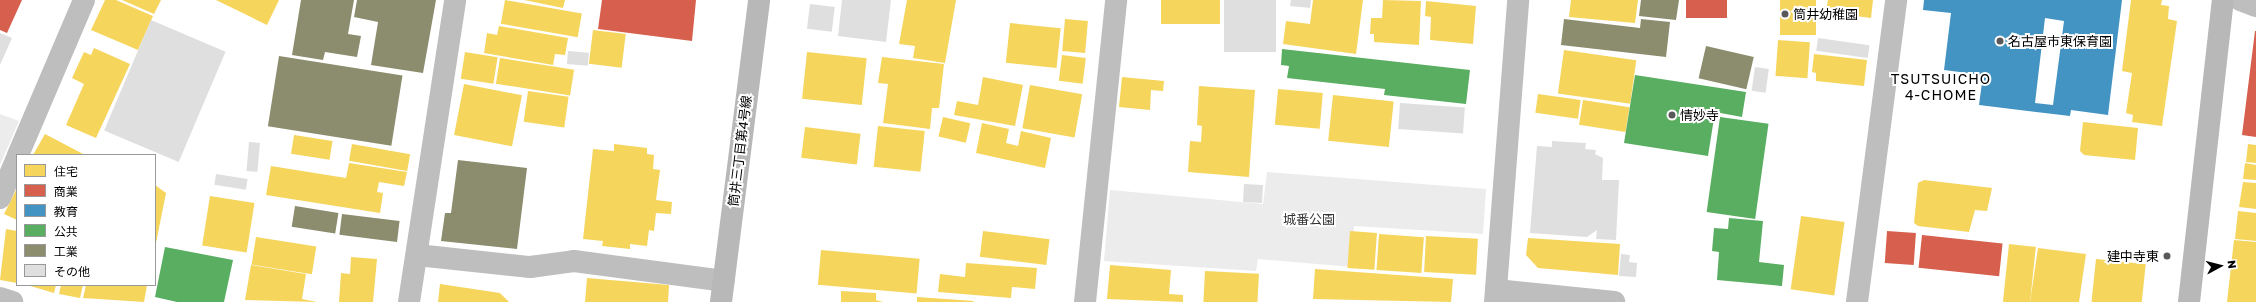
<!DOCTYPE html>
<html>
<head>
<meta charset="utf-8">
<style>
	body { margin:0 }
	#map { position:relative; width:2256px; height:302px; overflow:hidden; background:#fff; font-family:"Golos Text","Noto Sans JP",sans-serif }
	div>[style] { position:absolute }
	.green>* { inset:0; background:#ececec }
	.homes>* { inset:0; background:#f6d55c; transform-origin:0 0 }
	.shops>* { inset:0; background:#d6604d; transform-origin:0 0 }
	.schools>* { inset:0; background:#4393c3 }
	.public>* { inset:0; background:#5aae61; transform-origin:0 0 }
	.industry>* { inset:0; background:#8c8c6e; transform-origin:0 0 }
	.building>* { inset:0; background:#dfdfdf; transform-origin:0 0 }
	.street>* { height:22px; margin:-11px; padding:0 11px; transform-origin:11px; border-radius:11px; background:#bebebe }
	.secondary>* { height:22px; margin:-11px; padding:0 11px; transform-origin:11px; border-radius:11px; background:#b8b8b8 }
	.dots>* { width:11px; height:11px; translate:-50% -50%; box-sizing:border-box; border:2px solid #fff; border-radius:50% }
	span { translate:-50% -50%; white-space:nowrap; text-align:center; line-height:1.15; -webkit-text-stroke:4px #fff; paint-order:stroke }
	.poi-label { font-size:13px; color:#000 }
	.left { translate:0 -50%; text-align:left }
	.right { translate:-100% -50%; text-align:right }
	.street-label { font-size:13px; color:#000 }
	.park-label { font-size:13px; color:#333 }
	.neighbourhood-label { font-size:14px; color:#000; letter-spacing:1px }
	.legend { position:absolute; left:16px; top:154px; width:140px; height:132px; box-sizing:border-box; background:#fff; border:1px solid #999; margin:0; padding:5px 7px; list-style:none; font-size:12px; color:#000 }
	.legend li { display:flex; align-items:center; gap:8px; height:20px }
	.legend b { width:20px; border:1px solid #999 }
	.north { position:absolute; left:2200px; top:246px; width:40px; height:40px; -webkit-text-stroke:3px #fff; paint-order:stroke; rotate:83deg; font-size:11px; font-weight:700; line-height:16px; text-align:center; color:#000 }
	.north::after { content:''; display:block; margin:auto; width:14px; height:18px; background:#000; clip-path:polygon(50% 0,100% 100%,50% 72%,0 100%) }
</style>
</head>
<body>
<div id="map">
	<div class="green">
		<div style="clip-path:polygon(0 114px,19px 121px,0 165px)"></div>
		<div style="clip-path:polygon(1267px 172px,1486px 189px,1483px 234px,1354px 226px,1352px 267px,1258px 259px,1256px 271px,1104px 261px,1110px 190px,1263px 204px)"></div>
	</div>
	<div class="homes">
		<div style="clip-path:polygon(105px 0,116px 0,153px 16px,138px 50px,91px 30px)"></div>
		<div style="clip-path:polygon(122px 0,161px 0,154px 14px)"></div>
		<div style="clip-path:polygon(216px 0,279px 0,267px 25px)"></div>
		<div style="left:505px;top:0;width:78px;height:24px;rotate:10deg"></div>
		<div style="clip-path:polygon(524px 0,565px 0,563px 8px)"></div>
		<div style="clip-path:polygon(907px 0,956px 0,945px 63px,913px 58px,915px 46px,899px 44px)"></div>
		<div style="left:1161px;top:0;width:59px;height:24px"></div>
		<div style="clip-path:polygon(1313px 0,1363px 0,1356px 54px,1283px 44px,1286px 21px,1310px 24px)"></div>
		<div style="clip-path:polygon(1383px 0,1421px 1px,1419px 45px,1374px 42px,1374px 34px,1370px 34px,1371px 18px,1382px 18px)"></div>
		<div style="clip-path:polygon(1571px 0,1638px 0,1635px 23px,1569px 17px)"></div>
		<div style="left:1780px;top:0;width:36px;height:35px"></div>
		<div style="clip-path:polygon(1828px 0,1873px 0,1871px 18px,1826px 12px)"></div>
		<div style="clip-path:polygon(2131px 0,2162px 0,2161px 5px,2169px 6px,2168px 19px,2177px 21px,2162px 126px,2132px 122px,2133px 115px,2126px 113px,2132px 73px,2122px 71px)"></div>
		<div style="clip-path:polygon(1426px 1px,1476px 6px,1473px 44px,1430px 40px,1431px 17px,1425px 16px)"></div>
		<div style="left:1065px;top:19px;width:23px;height:32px;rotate:5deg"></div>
		<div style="left:1010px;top:23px;width:51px;height:40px;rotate:6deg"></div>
		<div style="clip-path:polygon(499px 26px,568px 38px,565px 55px,555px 54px,553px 65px,484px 53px,487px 33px,497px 35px)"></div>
		<div style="left:593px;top:30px;width:33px;height:34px;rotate:7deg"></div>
		<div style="left:1778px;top:40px;width:32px;height:36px;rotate:4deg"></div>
		<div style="clip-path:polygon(94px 48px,130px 64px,96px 138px,66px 125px,84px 84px,72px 78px,84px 52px,91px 55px)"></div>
		<div style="left:1564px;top:50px;width:73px;height:44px;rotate:8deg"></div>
		<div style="left:465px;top:52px;width:33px;height:27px;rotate:9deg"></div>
		<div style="left:807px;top:52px;width:60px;height:47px;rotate:6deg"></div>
		<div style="clip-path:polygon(1814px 54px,1867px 60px,1864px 86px,1816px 81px,1816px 73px,1812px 72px)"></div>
		<div style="left:1062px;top:55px;width:24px;height:26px;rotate:7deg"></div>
		<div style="clip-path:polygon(882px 57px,944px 64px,939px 108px,932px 108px,930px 129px,883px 123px,888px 84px,878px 83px)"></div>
		<div style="left:500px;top:58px;width:75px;height:26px;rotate:9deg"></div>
		<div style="clip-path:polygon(983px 77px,1023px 85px,1015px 126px,954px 115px,957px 101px,978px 105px)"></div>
		<div style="clip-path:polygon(1122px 77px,1164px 81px,1163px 91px,1151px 90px,1150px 110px,1119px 107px)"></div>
		<div style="left:464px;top:84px;width:59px;height:52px;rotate:11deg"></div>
		<div style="left:1030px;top:85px;width:53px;height:44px;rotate:10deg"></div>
		<div style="clip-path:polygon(1199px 86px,1255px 90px,1249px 177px,1188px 172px,1190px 141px,1201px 142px,1202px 126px,1197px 125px)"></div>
		<div style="left:1278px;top:89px;width:45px;height:36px;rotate:5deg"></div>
		<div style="left:528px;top:91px;width:41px;height:31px;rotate:8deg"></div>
		<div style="left:1538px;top:94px;width:43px;height:19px;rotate:8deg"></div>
		<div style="left:1333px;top:95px;width:61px;height:46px;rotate:6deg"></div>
		<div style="left:1583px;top:100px;width:47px;height:25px;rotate:9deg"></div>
		<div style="left:943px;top:117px;width:28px;height:20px;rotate:13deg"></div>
		<div style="clip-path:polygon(2083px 122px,2138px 128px,2135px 160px,2084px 155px,2080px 151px)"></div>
		<div style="clip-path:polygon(982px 123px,1009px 129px,1006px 143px,1018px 146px,1021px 131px,1051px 138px,1045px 168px,976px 153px)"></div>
		<div style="left:878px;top:126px;width:47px;height:41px;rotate:6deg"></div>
		<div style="left:805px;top:127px;width:56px;height:31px;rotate:7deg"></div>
		<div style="clip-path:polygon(45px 134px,85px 155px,33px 155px)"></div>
		<div style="left:294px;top:135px;width:39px;height:19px;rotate:9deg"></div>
		<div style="left:352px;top:144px;width:59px;height:17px;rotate:10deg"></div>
		<div style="clip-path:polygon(614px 144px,647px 148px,647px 154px,654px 155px,653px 169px,660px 170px,656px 200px,672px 202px,671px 214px,656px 213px,654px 231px,649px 230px,647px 246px,630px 244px,630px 249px,602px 246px,603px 241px,583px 239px,593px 149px,614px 151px)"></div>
		<div style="clip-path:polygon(2248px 144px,2256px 145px,2256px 163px,2246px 162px)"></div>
		<div style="clip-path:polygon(349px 163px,407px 172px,404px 186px,379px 182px,377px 192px,383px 193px,380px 213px,266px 195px,271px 166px,346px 178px)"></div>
		<div style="clip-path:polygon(2245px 163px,2256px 165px,2256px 180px,2243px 179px)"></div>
		<div style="clip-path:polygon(1924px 180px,1992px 188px,1987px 211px,1975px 210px,1969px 232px,1918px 226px,1914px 223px,1918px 183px)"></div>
		<div style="clip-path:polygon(2243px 182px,2256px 183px,2256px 209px,2239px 207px)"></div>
		<div style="clip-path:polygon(155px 185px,166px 193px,156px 243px,155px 243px)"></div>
		<div style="clip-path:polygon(17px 188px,17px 220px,4px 214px)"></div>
		<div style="left:210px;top:196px;width:45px;height:50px;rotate:9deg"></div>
		<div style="clip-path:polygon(2238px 211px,2256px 213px,2256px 241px,2235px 239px)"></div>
		<div style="left:1801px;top:216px;width:44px;height:74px;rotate:8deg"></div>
		<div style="clip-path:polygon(6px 229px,17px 231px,17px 283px,0 280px)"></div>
		<div style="left:983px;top:231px;width:67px;height:26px;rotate:7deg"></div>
		<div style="left:1350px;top:231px;width:27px;height:37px;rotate:4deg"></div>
		<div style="left:1379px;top:234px;width:45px;height:36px;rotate:4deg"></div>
		<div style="left:1426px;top:236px;width:52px;height:36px;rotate:3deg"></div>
		<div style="left:256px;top:237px;width:61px;height:28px;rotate:9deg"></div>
		<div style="clip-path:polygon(1528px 238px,1620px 244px,1618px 275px,1538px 268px,1526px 255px)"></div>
		<div style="clip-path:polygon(2234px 240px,2256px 242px,2256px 302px,2227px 302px)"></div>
		<div style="left:2009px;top:244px;width:27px;height:58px;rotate:6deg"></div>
		<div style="clip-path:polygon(2038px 248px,2086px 254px,2079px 302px,2030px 302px)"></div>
		<div style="left:821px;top:250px;width:99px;height:35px;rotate:5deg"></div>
		<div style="clip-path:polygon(351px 257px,377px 259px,373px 302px,339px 302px,341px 273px,350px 274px)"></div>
		<div style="left:2096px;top:259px;width:50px;height:43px;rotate:6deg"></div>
		<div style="clip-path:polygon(966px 263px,1037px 268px,1035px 289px,1012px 287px,1011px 298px,938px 292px,940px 274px,965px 277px)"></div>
		<div style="clip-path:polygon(251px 265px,306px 274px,302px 299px,317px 302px,245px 300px)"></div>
		<div style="clip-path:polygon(1110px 265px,1171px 270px,1169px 294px,1183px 295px,1183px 302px,1107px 299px)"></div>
		<div style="clip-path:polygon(1315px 269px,1453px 279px,1451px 302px,1313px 299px)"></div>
		<div style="left:1205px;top:271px;width:54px;height:31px;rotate:3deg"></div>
		<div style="clip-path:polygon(587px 278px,669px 285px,668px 302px,585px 302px)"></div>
		<div style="clip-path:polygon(440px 284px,500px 293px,509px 302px,438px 302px)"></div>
		<div style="clip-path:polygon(27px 285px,56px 285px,54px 293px)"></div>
		<div style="clip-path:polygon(61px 285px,83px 285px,80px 298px,59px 294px)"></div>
		<div style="clip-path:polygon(86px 285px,147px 285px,144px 302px,83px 298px)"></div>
		<div style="clip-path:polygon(841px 291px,876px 293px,876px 300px,883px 302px,841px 302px)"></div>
		<div style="clip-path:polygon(917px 297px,974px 301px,973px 302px,917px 302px)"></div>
	</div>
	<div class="shops">
		<div style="clip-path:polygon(0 0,22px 0,7px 33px,0 30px)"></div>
		<div style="clip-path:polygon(602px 0,696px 0,692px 41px,598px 29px)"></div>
		<div style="left:1686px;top:0;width:41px;height:18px"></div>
		<div style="clip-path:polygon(2255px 31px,2256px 31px,2256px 137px,2242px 135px)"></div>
		<div style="left:1887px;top:231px;width:29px;height:32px;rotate:4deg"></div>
		<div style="left:1922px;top:235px;width:81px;height:33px;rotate:6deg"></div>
	</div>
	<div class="schools">
		<div style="clip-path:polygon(evenodd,1924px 0,2122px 0,2108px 115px,2071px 110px,2070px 116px,1979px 105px,1983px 75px,1944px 70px,1951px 13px,1923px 10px,1924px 0,2045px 18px,2064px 21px,2053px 105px,2035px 103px,2045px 18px)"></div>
	</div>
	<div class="public">
		<div style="clip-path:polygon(1282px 49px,1470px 70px,1466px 104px,1384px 95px,1385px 89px,1287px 78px,1289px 66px,1281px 65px)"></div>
		<div style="clip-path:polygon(1635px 75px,1746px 92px,1742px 117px,1715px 112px,1708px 156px,1624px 143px)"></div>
		<div style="left:1720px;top:117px;width:49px;height:96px;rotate:8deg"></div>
		<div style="clip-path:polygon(1729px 218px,1763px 221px,1759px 262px,1784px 265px,1782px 286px,1717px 280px,1719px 252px,1712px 251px,1714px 228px,1728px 229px)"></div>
		<div style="clip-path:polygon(165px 247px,233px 260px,224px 302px,177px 302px,155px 297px)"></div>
	</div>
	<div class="industry">
		<div style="clip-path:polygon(301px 0,354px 0,348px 34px,361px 36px,357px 57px,325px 52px,323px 60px,292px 55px)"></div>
		<div style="clip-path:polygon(357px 0,436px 0,423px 73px,371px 65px,378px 22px,354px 17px)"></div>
		<div style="clip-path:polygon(1641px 0,1679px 0,1676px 20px,1639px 16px)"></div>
		<div style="clip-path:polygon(1564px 19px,1640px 28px,1641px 19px,1670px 22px,1666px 57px,1561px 45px)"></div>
		<div style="left:1706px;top:46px;width:49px;height:33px;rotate:13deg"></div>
		<div style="left:279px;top:56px;width:125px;height:71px;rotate:9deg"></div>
		<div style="clip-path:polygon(458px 160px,527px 168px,517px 249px,441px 241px,445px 213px,451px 213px)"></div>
		<div style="left:295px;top:206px;width:44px;height:21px;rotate:9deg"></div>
		<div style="left:342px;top:214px;width:58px;height:21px;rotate:7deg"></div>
	</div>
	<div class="building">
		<div style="clip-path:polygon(842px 0,891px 0,886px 42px,838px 36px)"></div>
		<div style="left:1224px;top:0;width:52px;height:52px"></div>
		<div style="clip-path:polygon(1291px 0,1311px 0,1310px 8px,1290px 6px)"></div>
		<div style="left:810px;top:4px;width:25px;height:25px;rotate:7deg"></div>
		<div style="left:151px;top:20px;width:81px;height:120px;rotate:23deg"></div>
		<div style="clip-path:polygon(0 33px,12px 38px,0 65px)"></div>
		<div style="left:1818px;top:38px;width:52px;height:13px;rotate:8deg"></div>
		<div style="left:568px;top:51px;width:21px;height:13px;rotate:5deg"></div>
		<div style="left:1755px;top:67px;width:14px;height:24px;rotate:8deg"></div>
		<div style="left:1400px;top:103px;width:65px;height:26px;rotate:4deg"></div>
		<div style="clip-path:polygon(1552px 141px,1586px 143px,1585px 149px,1596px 150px,1595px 154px,1603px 158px,1602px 180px,1619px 180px,1616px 240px,1596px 239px,1597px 230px,1587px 237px,1530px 233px,1537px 146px,1552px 147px)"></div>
		<div style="left:249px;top:142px;width:11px;height:29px;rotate:5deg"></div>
		<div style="left:216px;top:174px;width:32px;height:11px;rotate:9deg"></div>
		<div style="left:1244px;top:184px;width:19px;height:18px;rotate:3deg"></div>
		<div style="clip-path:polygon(1621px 254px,1630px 255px,1629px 262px,1637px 263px,1636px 277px,1619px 276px)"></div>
	</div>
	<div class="street">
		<div style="left:2240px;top:0;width:17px;rotate:21deg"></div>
		<div style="left:18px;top:155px;width:168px;rotate:-66.9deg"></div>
		<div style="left:0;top:198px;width:43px;rotate:-67deg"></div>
		<div style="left:417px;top:255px;width:114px;rotate:6.1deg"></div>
		<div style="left:530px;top:267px;width:44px;rotate:-7.8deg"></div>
		<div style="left:574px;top:261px;width:151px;rotate:7.6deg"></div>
		<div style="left:1496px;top:290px;width:119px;rotate:5.8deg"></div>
		<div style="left:0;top:298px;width:13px;rotate:18deg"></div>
		<div style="left:409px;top:302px;width:305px;rotate:-81.3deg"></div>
		<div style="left:1085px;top:302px;width:304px;rotate:-84.1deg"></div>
		<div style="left:1495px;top:302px;width:303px;rotate:-85.6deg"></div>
		<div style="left:1857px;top:302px;width:305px;rotate:-82.6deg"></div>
	</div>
	<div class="secondary">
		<div style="left:721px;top:302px;width:304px;rotate:-82.8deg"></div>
		<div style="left:2189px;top:302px;width:304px;rotate:-83.6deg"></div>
	</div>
	<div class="dots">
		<div style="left:1785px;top:14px;background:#595959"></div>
		<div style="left:2000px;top:41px;background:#595959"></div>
		<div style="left:1672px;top:115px;background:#595959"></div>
		<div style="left:2167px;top:256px;background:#595959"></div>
	</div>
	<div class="poi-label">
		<span class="left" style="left:1793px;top:14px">筒井幼稚園</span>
		<span class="left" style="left:2008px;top:41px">名古屋市東保育園</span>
		<span class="left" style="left:1680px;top:115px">情妙寺</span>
		<span class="right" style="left:2159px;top:256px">建中寺東</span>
	</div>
	<div class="street-label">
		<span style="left:740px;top:151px;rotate:-83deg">筒井三丁目第4号線</span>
	</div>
	<div class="park-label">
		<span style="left:1309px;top:219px">城番公園</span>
	</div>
	<div class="neighbourhood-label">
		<span style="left:1941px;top:87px">TSUTSUICHO<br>4-CHOME</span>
	</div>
	<ul class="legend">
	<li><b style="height:11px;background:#f6d55c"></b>住宅</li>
	<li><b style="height:11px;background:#d6604d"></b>商業</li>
	<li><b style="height:11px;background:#4393c3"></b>教育</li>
	<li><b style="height:11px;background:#5aae61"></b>公共</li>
	<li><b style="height:11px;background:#8c8c6e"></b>工業</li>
	<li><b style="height:11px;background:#dfdfdf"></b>その他</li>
	</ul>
	<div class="north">N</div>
</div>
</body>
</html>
